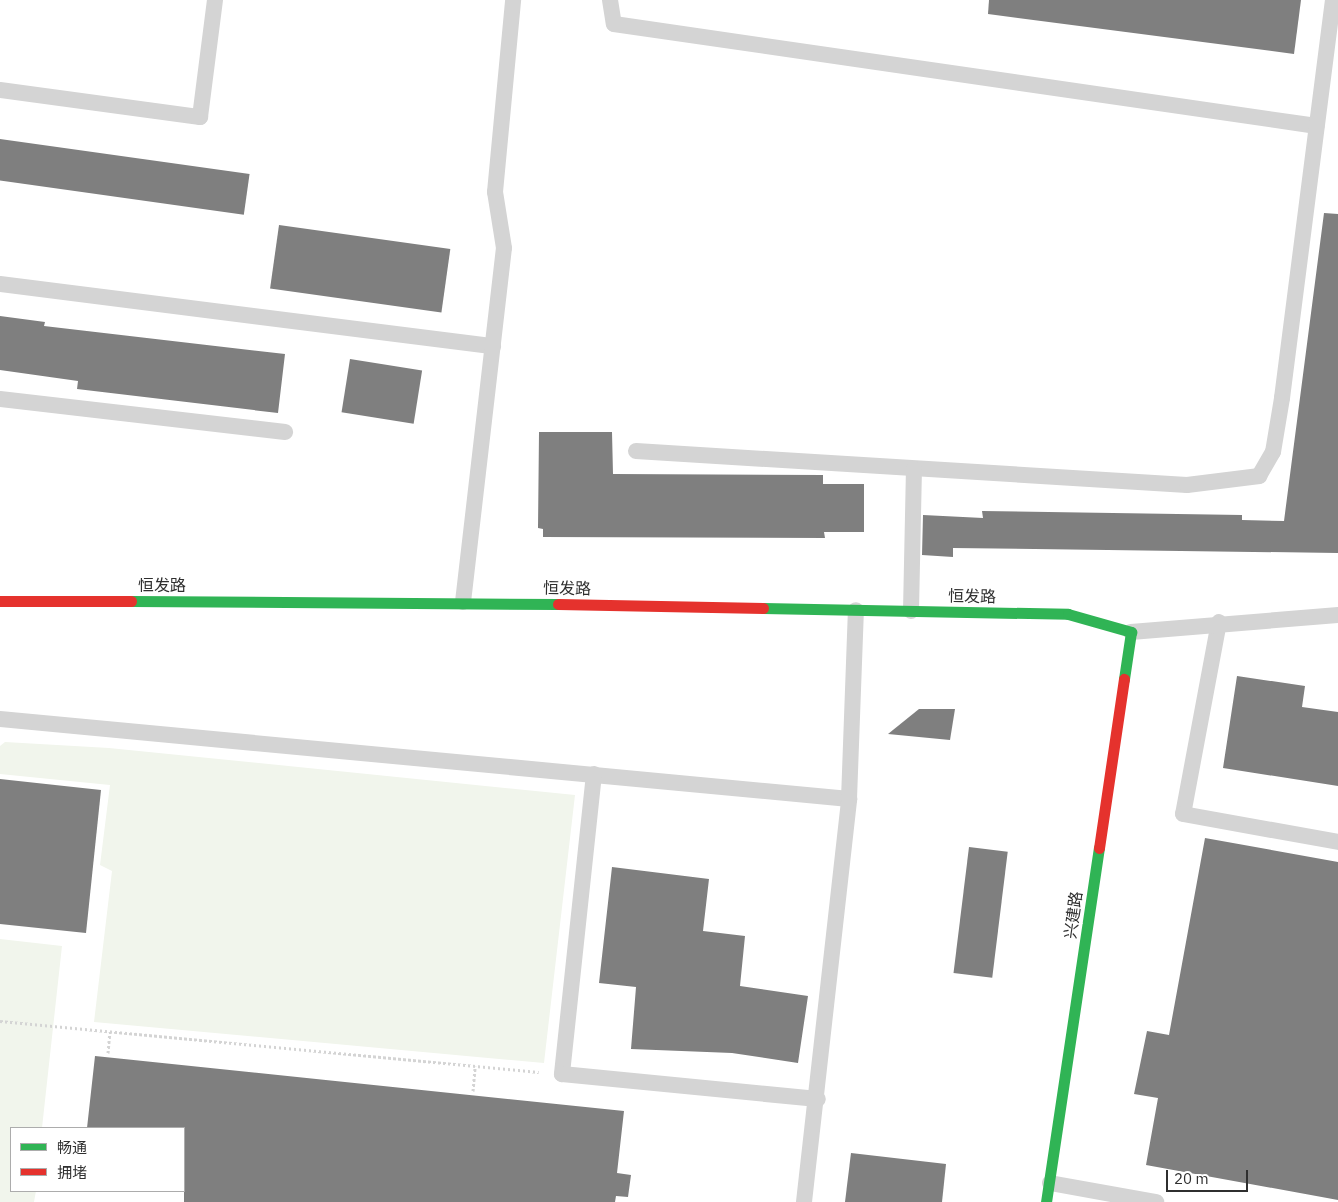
<!DOCTYPE html>
<html>
<head>
<meta charset="utf-8">
<style>
	body { margin:0 }
	#map { position:relative; width:1338px; height:1202px; overflow:hidden; background:#fff; font-family:"IBM Plex Sans","Noto Sans SC",sans-serif }
	div>[style] { position:absolute }
	.green>* { inset:0; background:#f1f5ec }
	.building>* { inset:0; background:#7f7f7f; transform-origin:0 0 }
	.path>* { height:3px; margin-top:-1.5px; transform-origin:0; background:repeating-linear-gradient(90deg,#d4d4d4 0 2.5px,transparent 0 5px) }
	.lane>* { height:16px; margin:-8px; padding:0 8px; transform-origin:8px; border-radius:8px; background:#d4d4d4 }
	.fast>* { height:11px; margin:-5.5px; padding:0 5.5px; transform-origin:5.5px; border-radius:5.5px; background:#30b455 }
	.jam>* { height:11px; margin:-5.5px; padding:0 5.5px; transform-origin:5.5px; border-radius:5.5px; background:#e5322d }
	span { translate:-50% -50%; white-space:nowrap; text-align:center; line-height:1.15; -webkit-text-stroke:5px #fff; paint-order:stroke }
	.street-label { font-size:16px; color:#2f2f2f }
	.legend { position:absolute; left:10px; top:1127px; width:175px; height:65px; box-sizing:border-box; background:#fff; border:1px solid #acacac; margin:0; padding:6px 9px; list-style:none; font-size:15px; color:#2f2f2f }
	.legend li { display:flex; align-items:center; gap:10px; height:25px }
	.legend b { width:25px; border:1px solid #acacac }
	.scale { position:absolute; left:1166px; top:1170px; width:82px; height:22px; box-sizing:border-box; border:2px solid #2f2f2f; border-top:0; padding-left:6px; font-size:15px; line-height:18px; white-space:nowrap; color:#2f2f2f; -webkit-text-stroke:4px #fff; paint-order:stroke }
</style>
</head>
<body>
<div id="map">
	<div class="green">
		<div style="clip-path:polygon(5px 742px,109px 748px,575px 795px,544px 1063px,94px 1022px,112px 871px,100px 865px,110px 785px,0 774px,0 746px)"></div>
		<div style="clip-path:polygon(0 939px,62px 946px,42px 1128px,11px 1128px,11px 1191px,36px 1191px,34px 1202px,0 1202px)"></div>
	</div>
	<div class="building">
		<div style="clip-path:polygon(989px 0,1301px 0,1294px 54px,988px 14px)"></div>
		<div style="left:0;top:139px;width:252px;height:41px;rotate:8deg"></div>
		<div style="clip-path:polygon(1324px 213px,1338px 214px,1338px 553px,953px 548px,953px 557px,922px 555px,923px 515px,983px 518px,982px 511px,1242px 515px,1242px 520px,1284px 521px)"></div>
		<div style="left:279px;top:225px;width:173px;height:64px;rotate:8deg"></div>
		<div style="clip-path:polygon(0 316px,45px 322px,44px 326px,285px 354px,278px 413px,77px 389px,78px 381px,0 370px)"></div>
		<div style="left:350px;top:359px;width:73px;height:54px;rotate:9deg"></div>
		<div style="clip-path:polygon(539px 432px,612px 432px,613px 474px,823px 475px,823px 484px,864px 484px,864px 532px,824px 532px,825px 538px,543px 537px,543px 529px,538px 528px)"></div>
		<div style="clip-path:polygon(1237px 676px,1305px 686px,1302px 707px,1338px 712px,1338px 786px,1223px 768px)"></div>
		<div style="clip-path:polygon(919px 709px,955px 709px,950px 740px,888px 734px)"></div>
		<div style="clip-path:polygon(0 779px,101px 790px,86px 933px,0 924px)"></div>
		<div style="clip-path:polygon(1205px 838px,1338px 862px,1338px 1200px,1146px 1165px,1158px 1098px,1134px 1094px,1147px 1031px,1169px 1035px)"></div>
		<div style="left:969px;top:847px;width:39px;height:127px;rotate:7deg"></div>
		<div style="clip-path:polygon(612px 867px,709px 879px,703px 931px,745px 936px,740px 986px,808px 996px,798px 1063px,732px 1053px,631px 1049px,636px 987px,599px 983px)"></div>
		<div style="clip-path:polygon(95px 1056px,624px 1111px,617px 1173px,631px 1175px,628px 1197px,616px 1196px,615px 1202px,184px 1202px,184px 1128px,87px 1128px)"></div>
		<div style="clip-path:polygon(851px 1153px,946px 1164px,942px 1202px,845px 1202px)"></div>
	</div>
	<div class="path">
		<div style="left:0;top:1021px;width:541px;rotate:5.41deg"></div>
		<div style="left:108px;top:1053px;width:21px;rotate:-85deg"></div>
		<div style="left:473px;top:1091px;width:25px;rotate:-85deg"></div>
	</div>
	<div class="lane">
		<div style="left:610px;top:0;width:24px;rotate:81deg"></div>
		<div style="left:614px;top:24px;width:710px;rotate:8.26deg"></div>
		<div style="left:0;top:90px;width:202px;rotate:7.7deg"></div>
		<div style="left:200px;top:117px;width:118px;rotate:-82.7deg"></div>
		<div style="left:0;top:284px;width:497px;rotate:7.2deg"></div>
		<div style="left:0;top:399px;width:287px;rotate:6.6deg"></div>
		<div style="left:636px;top:451px;width:552px;rotate:3.53deg"></div>
		<div style="left:1187px;top:485px;width:73px;rotate:-7.1deg"></div>
		<div style="left:1259px;top:476px;width:28px;rotate:-60deg"></div>
		<div style="left:1273px;top:452px;width:55px;rotate:-80.5deg"></div>
		<div style="left:1282px;top:398px;width:401px;rotate:-82.7deg"></div>
		<div style="left:463px;top:602px;width:356px;rotate:-83.4deg"></div>
		<div style="left:504px;top:248px;width:57px;rotate:-99.1deg"></div>
		<div style="left:495px;top:192px;width:193px;rotate:-84.6deg"></div>
		<div style="left:911px;top:611px;width:142px;rotate:-88.8deg"></div>
		<div style="left:1219px;top:622px;width:195px;rotate:100.6deg"></div>
		<div style="left:1183px;top:814px;width:158px;rotate:10.2deg"></div>
		<div style="left:1131px;top:632px;width:208px;rotate:-4.7deg"></div>
		<div style="left:0;top:719px;width:853px;rotate:5.38deg"></div>
		<div style="left:594px;top:774px;width:302px;rotate:96.1deg"></div>
		<div style="left:562px;top:1074px;width:257px;rotate:5.6deg"></div>
		<div style="left:1050px;top:1183px;width:108px;rotate:10.2deg"></div>
		<div style="left:804px;top:1202px;width:406px;rotate:-83.6deg"></div>
		<div style="left:849px;top:799px;width:189px;rotate:-87.9deg"></div>
	</div>
	<div class="fast">
		<div style="left:131px;top:601px;width:427px;rotate:0.4deg"></div>
		<div style="left:763px;top:608px;width:305px;rotate:1.1deg"></div>
		<div style="left:1068px;top:614px;width:66px;rotate:15.9deg"></div>
		<div style="left:1131px;top:632px;width:48px;rotate:98.5deg"></div>
		<div style="left:1046px;top:1202px;width:358px;rotate:-81.5deg"></div>
	</div>
	<div class="jam">
		<div style="left:0;top:601px;width:131px"></div>
		<div style="left:558px;top:604px;width:205px;rotate:1.1deg"></div>
		<div style="left:1099px;top:848px;width:171px;rotate:-81.6deg"></div>
	</div>
	<div class="street-label">
		<span style="left:162px;top:585px">恒发路</span>
		<span style="left:567px;top:588px;rotate:1deg">恒发路</span>
		<span style="left:972px;top:596px;rotate:1deg">恒发路</span>
		<span style="left:1073px;top:915px;rotate:-82deg">兴建路</span>
	</div>
	<ul class="legend">
	<li><b style="height:6px;background:#30b455"></b>畅通</li>
	<li><b style="height:6px;background:#e5322d"></b>拥堵</li>
	</ul>
	<div class="scale">20 m</div>
</div>
</body>
</html>
